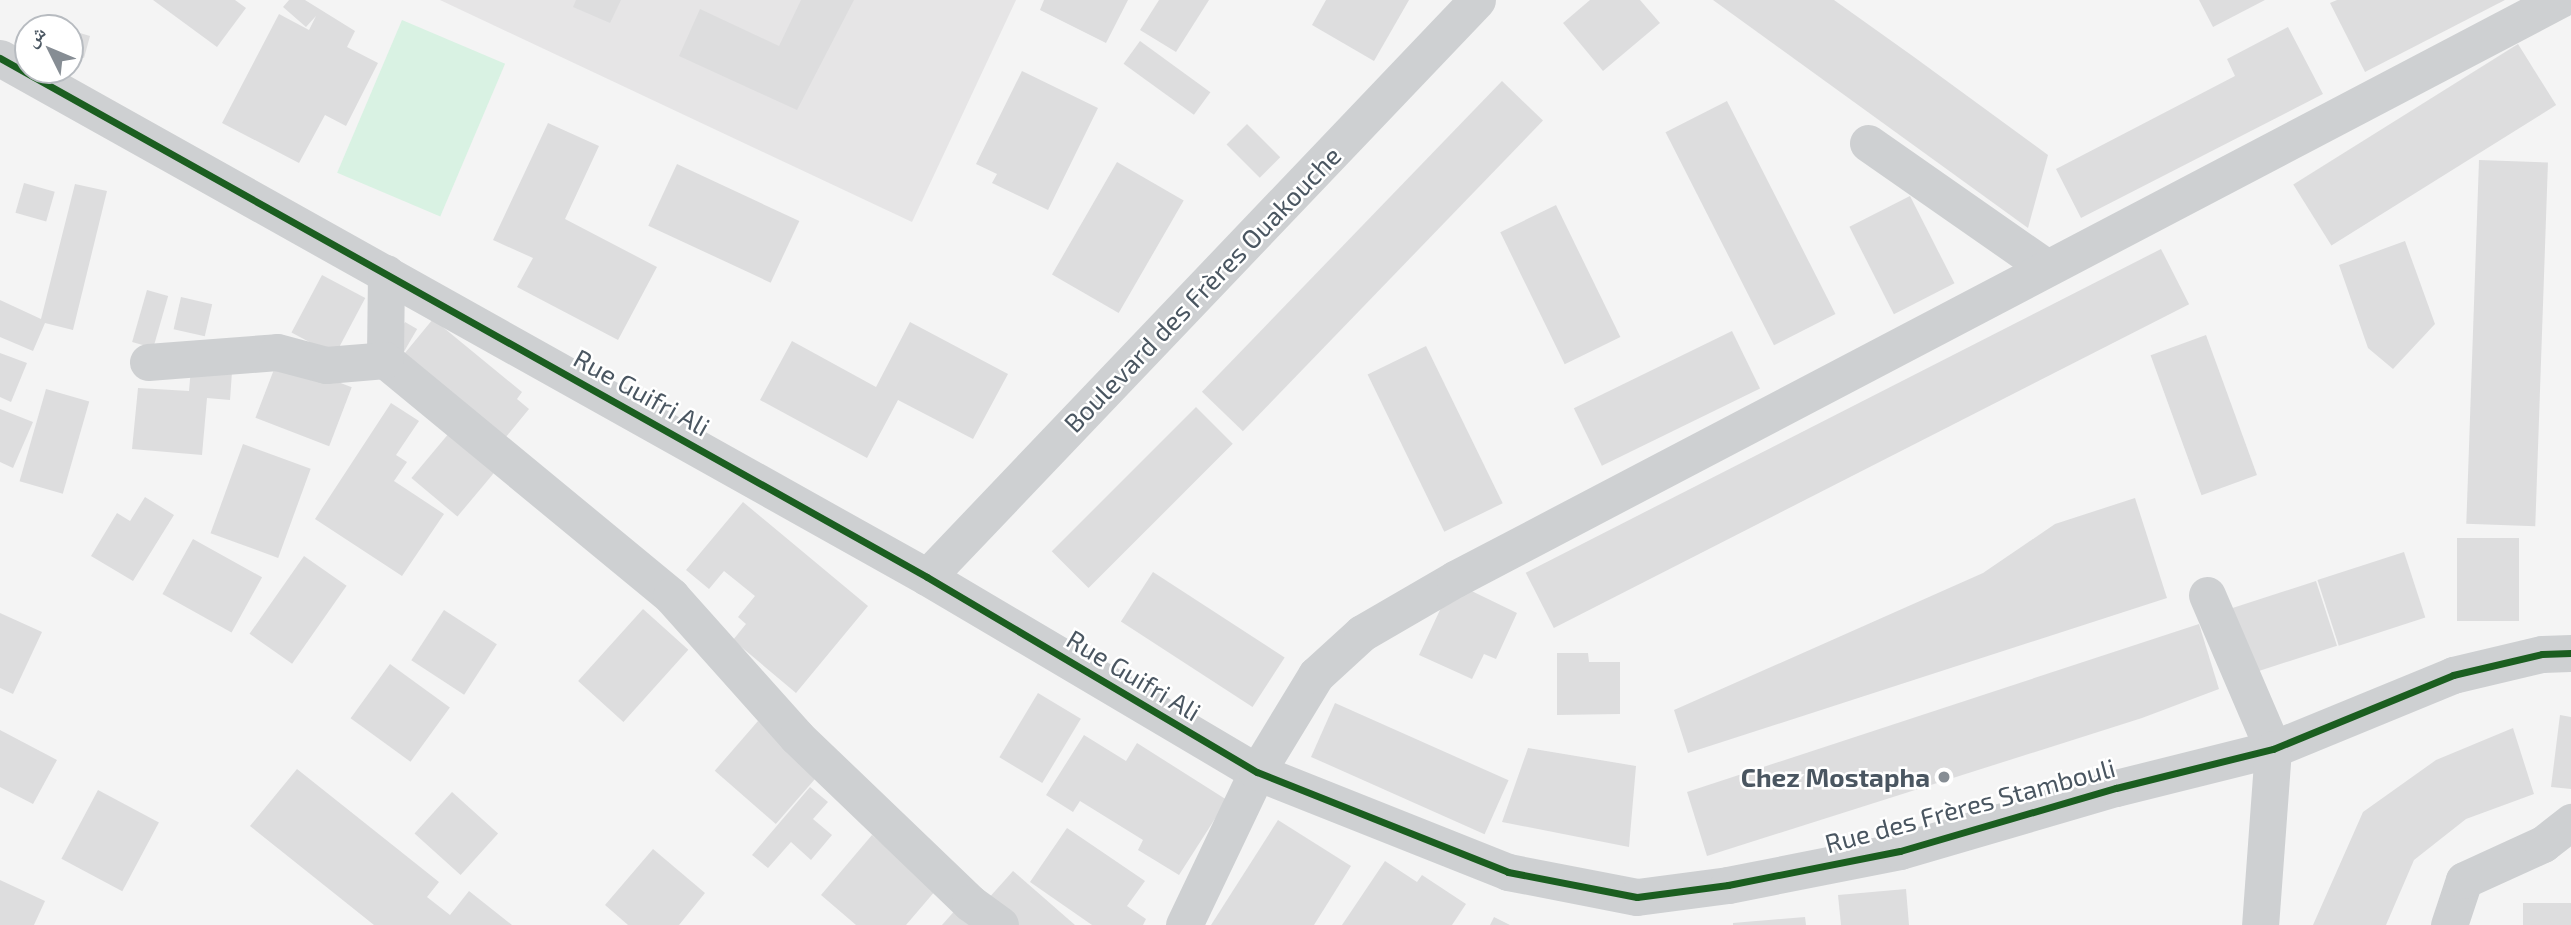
<!DOCTYPE html>
<html>
<head>
<meta charset="utf-8">
<style>
	body { margin:0 }
	#map { position:relative; width:2571px; height:925px; overflow:hidden; background:#f4f4f4; font-family:"Exo 2","Noto Naskh Arabic",sans-serif }
	div>[style] { position:absolute }
	.education>* { inset:0; background:#e6e5e6 }
	.green>* { inset:0; background:#d9f2e3; transform-origin:0 0 }
	.building>* { inset:0; background:#ddddde; transform-origin:0 0 }
	.minor>* { height:37px; margin:-18.5px; padding:0 18.5px; transform-origin:18.5px; border-radius:18.5px; background:#ced0d2 }
	.cycleway>* { height:7px; margin:-3.5px; padding:0 3.5px; transform-origin:3.5px; border-radius:3.5px; background:#1b5e20 }
	.dots>* { width:19px; height:19px; translate:-50% -50%; box-sizing:border-box; border:4px solid #fff; border-radius:50% }
	span { translate:-50% -50%; white-space:nowrap; text-align:center; line-height:1.15; -webkit-text-stroke:5px #fff; paint-order:stroke }
	.street-label { font-size:26px; color:#4a5661 }
	.poi-label { font-size:26px; color:#4a5661; font-weight:700 }
	.right { translate:-100% -50%; text-align:right }
	.north { position:absolute; left:14px; top:14px; width:70px; height:70px; box-sizing:border-box; background:#fff; border:2px solid #b7bbc0; border-radius:50%; rotate:313deg; font-size:19px; font-weight:700; line-height:28px; text-align:center; color:#4a5661 }
	.north::after { content:''; display:block; margin:auto; width:24px; height:32px; background:#868d94; clip-path:polygon(50% 0,100% 100%,50% 72%,0 100%) }
</style>
</head>
<body>
<div id="map">
	<div class="education">
		<div style="clip-path:polygon(440px 0,1016px 0,912px 222px)"></div>
	</div>
	<div class="green">
		<div style="left:402px;top:20px;width:112px;height:166px;rotate:23deg"></div>
	</div>
	<div class="building">
		<div style="clip-path:polygon(153px 0,235px 0,246px 8px,217px 47px)"></div>
		<div style="clip-path:polygon(289px 0,305px 0,355px 31px,347px 47px,378px 63px,346px 126px,325px 115px,299px 163px,222px 123px,279px 14px,309px 30px,316px 16px,306px 27px,283px 7px)"></div>
		<div style="clip-path:polygon(576px 0,621px 0,610px 23px,573px 7px)"></div>
		<div style="clip-path:polygon(801px 0,854px 0,797px 110px,679px 56px,700px 9px,779px 46px)"></div>
		<div style="clip-path:polygon(1044px 0,1128px 0,1106px 43px,1040px 10px)"></div>
		<div style="clip-path:polygon(1159px 0,1209px 0,1176px 52px,1140px 30px)"></div>
		<div style="clip-path:polygon(1326px 0,1409px 0,1374px 61px,1312px 25px)"></div>
		<div style="clip-path:polygon(1590px 0,1640px 0,1660px 23px,1603px 71px,1563px 23px)"></div>
		<div style="clip-path:polygon(1713px 0,1834px 0,1914px 57px,2048px 155px,2028px 228px)"></div>
		<div style="clip-path:polygon(2199px 0,2265px 0,2213px 27px)"></div>
		<div style="clip-path:polygon(2337px 0,2505px 0,2365px 72px,2330px 3px)"></div>
		<div style="clip-path:polygon(2288px 27px,2323px 94px,2081px 218px,2056px 169px,2235px 76px,2227px 59px)"></div>
		<div style="clip-path:polygon(70px 30px,90px 36px,84px 58px,70px 54px)"></div>
		<div style="left:1140px;top:41px;width:87px;height:28px;rotate:36deg"></div>
		<div style="left:2518px;top:44px;width:72px;height:265px;rotate:58deg"></div>
		<div style="clip-path:polygon(1022px 71px,1098px 108px,1048px 210px,992px 183px,997px 174px,976px 164px)"></div>
		<div style="left:1502px;top:81px;width:57px;height:432px;rotate:44deg"></div>
		<div style="left:1727px;top:101px;width:239px;height:69px;rotate:63deg"></div>
		<div style="clip-path:polygon(548px 123px,599px 146px,565px 219px,657px 267px,618px 340px,517px 287px,533px 258px,493px 240px)"></div>
		<div style="left:1247px;top:124px;width:47px;height:29px;rotate:45deg"></div>
		<div style="left:2479px;top:160px;width:69px;height:364px;rotate:2deg"></div>
		<div style="left:1117px;top:162px;width:77px;height:130px;rotate:30deg"></div>
		<div style="left:677px;top:164px;width:135px;height:68px;rotate:25deg"></div>
		<div style="left:24px;top:183px;width:32px;height:31px;rotate:16deg"></div>
		<div style="clip-path:polygon(75px 184px,107px 191px,73px 330px,45px 323px,33px 351px,0 337px,0 300px,41px 319px)"></div>
		<div style="left:1910px;top:196px;width:98px;height:68px;rotate:63deg"></div>
		<div style="left:1556px;top:205px;width:147px;height:62px;rotate:64deg"></div>
		<div style="clip-path:polygon(2405px 241px,2435px 324px,2393px 369px,2368px 348px,2339px 265px)"></div>
		<div style="left:2161px;top:249px;width:62px;height:713px;rotate:63deg"></div>
		<div style="left:322px;top:275px;width:49px;height:65px;rotate:28deg"></div>
		<div style="left:147px;top:290px;width:22px;height:54px;rotate:16deg"></div>
		<div style="left:181px;top:297px;width:32px;height:33px;rotate:13deg"></div>
		<div style="clip-path:polygon(433px 319px,522px 392px,517px 399px,529px 409px,501px 443px,400px 359px)"></div>
		<div style="left:405px;top:322px;width:14px;height:31px;rotate:30deg"></div>
		<div style="clip-path:polygon(910px 322px,1008px 374px,973px 439px,898px 400px,867px 458px,760px 400px,792px 341px,876px 387px)"></div>
		<div style="left:1732px;top:331px;width:64px;height:176px;rotate:64deg"></div>
		<div style="left:2206px;top:335px;width:149px;height:59px;rotate:70deg"></div>
		<div style="left:1426px;top:346px;width:175px;height:65px;rotate:64deg"></div>
		<div style="clip-path:polygon(0 353px,27px 363px,11px 402px,0 397px)"></div>
		<div style="left:278px;top:359px;width:79px;height:63px;rotate:21deg"></div>
		<div style="clip-path:polygon(191px 368px,232px 372px,230px 400px,207px 398px,202px 455px,132px 449px,138px 388px,189px 391px)"></div>
		<div style="left:46px;top:389px;width:45px;height:96px;rotate:16deg"></div>
		<div style="clip-path:polygon(391px 403px,419px 421px,396px 455px,407px 462px,394px 481px,444px 514px,402px 576px,315px 519px)"></div>
		<div style="left:1196px;top:407px;width:52px;height:204px;rotate:45deg"></div>
		<div style="clip-path:polygon(0 409px,33px 422px,13px 468px,0 462px)"></div>
		<div style="left:450px;top:432px;width:60px;height:60px;rotate:40deg"></div>
		<div style="left:243px;top:444px;width:72px;height:95px;rotate:20deg"></div>
		<div style="clip-path:polygon(145px 497px,174px 515px,133px 581px,91px 556px,117px 513px,130px 521px)"></div>
		<div style="clip-path:polygon(2135px 498px,2167px 598px,1688px 753px,1674px 710px,1983px 573px,2055px 524px)"></div>
		<div style="clip-path:polygon(743px 502px,868px 606px,796px 693px,733px 640px,746px 624px,738px 617px,755px 596px,724px 571px,709px 589px,686px 570px)"></div>
		<div style="left:2457px;top:538px;width:62px;height:83px"></div>
		<div style="left:193px;top:539px;width:79px;height:63px;rotate:29deg"></div>
		<div style="left:2404px;top:552px;width:69px;height:91px;rotate:72deg"></div>
		<div style="left:304px;top:556px;width:52px;height:95px;rotate:35deg"></div>
		<div style="left:1153px;top:572px;width:157px;height:59px;rotate:33deg"></div>
		<div style="left:2316px;top:581px;width:68px;height:91px;rotate:72deg"></div>
		<div style="clip-path:polygon(1453px 582px,1517px 613px,1496px 659px,1484px 654px,1472px 679px,1419px 655px)"></div>
		<div style="left:643px;top:609px;width:61px;height:97px;rotate:42deg"></div>
		<div style="left:444px;top:610px;width:63px;height:60px;rotate:33deg"></div>
		<div style="clip-path:polygon(0 613px,42px 632px,13px 694px,0 688px)"></div>
		<div style="clip-path:polygon(2199px 624px,2219px 689px,2142px 718px,1707px 856px,1687px 792px)"></div>
		<div style="clip-path:polygon(1557px 653px,1588px 653px,1589px 662px,1620px 662px,1620px 714px,1557px 715px)"></div>
		<div style="left:390px;top:664px;width:74px;height:67px;rotate:36deg"></div>
		<div style="left:1038px;top:693px;width:50px;height:75px;rotate:31deg"></div>
		<div style="left:1335px;top:703px;width:190px;height:59px;rotate:24deg"></div>
		<div style="clip-path:polygon(2560px 715px,2571px 717px,2571px 789px,2551px 787px)"></div>
		<div style="left:758px;top:721px;width:81px;height:66px;rotate:41deg"></div>
		<div style="clip-path:polygon(2513px 728px,2534px 794px,2466px 819px,2414px 860px,2386px 925px,2313px 925px,2363px 812px,2436px 760px)"></div>
		<div style="clip-path:polygon(0 730px,57px 760px,33px 804px,0 787px)"></div>
		<div style="clip-path:polygon(1084px 735px,1126px 761px,1137px 743px,1227px 800px,1179px 875px,1138px 850px,1143px 840px,1080px 801px,1073px 812px,1046px 795px)"></div>
		<div style="clip-path:polygon(1528px 748px,1636px 766px,1629px 847px,1502px 822px)"></div>
		<div style="clip-path:polygon(297px 769px,439px 882px,427px 897px,450px 915px,469px 891px,512px 925px,374px 925px,250px 826px)"></div>
		<div style="clip-path:polygon(810px 787px,828px 802px,813px 819px,832px 835px,811px 860px,791px 842px,768px 868px,752px 855px)"></div>
		<div style="left:98px;top:790px;width:69px;height:78px;rotate:28deg"></div>
		<div style="left:452px;top:792px;width:62px;height:56px;rotate:42deg"></div>
		<div style="clip-path:polygon(1278px 820px,1351px 866px,1314px 925px,1211px 925px)"></div>
		<div style="clip-path:polygon(1067px 828px,1145px 881px,1127px 906px,1146px 919px,1143px 925px,1092px 925px,1030px 882px)"></div>
		<div style="clip-path:polygon(872px 835px,936px 890px,906px 925px,856px 925px,821px 895px)"></div>
		<div style="clip-path:polygon(653px 849px,705px 893px,679px 925px,628px 925px,605px 905px)"></div>
		<div style="clip-path:polygon(1385px 861px,1417px 882px,1422px 875px,1466px 904px,1452px 925px,1342px 925px)"></div>
		<div style="clip-path:polygon(1013px 871px,1075px 925px,1016px 925px,987px 900px)"></div>
		<div style="clip-path:polygon(0 880px,45px 901px,34px 925px,0 925px)"></div>
		<div style="clip-path:polygon(1906px 889px,1909px 925px,1841px 925px,1838px 895px)"></div>
		<div style="left:2523px;top:903px;width:48px;height:22px"></div>
		<div style="clip-path:polygon(958px 907px,979px 925px,942px 925px)"></div>
		<div style="clip-path:polygon(1494px 917px,1510px 925px,1490px 925px)"></div>
		<div style="clip-path:polygon(1805px 917px,1806px 925px,1733px 925px,1733px 923px)"></div>
	</div>
	<div class="minor">
		<div style="left:0;top:58px;width:1062px;rotate:29.24deg"></div>
		<div style="left:927px;top:577px;width:383px;rotate:30.6deg"></div>
		<div style="left:1257px;top:772px;width:270px;rotate:21.7deg"></div>
		<div style="left:1508px;top:872px;width:131px;rotate:11deg"></div>
		<div style="left:1637px;top:897px;width:92px;rotate:-7.5deg"></div>
		<div style="left:1728px;top:885px;width:175px;rotate:-11.2deg"></div>
		<div style="left:1900px;top:851px;width:225px;rotate:-16.3deg"></div>
		<div style="left:2116px;top:788px;width:162px;rotate:-14deg"></div>
		<div style="left:2273px;top:749px;width:195px;rotate:-22.3deg"></div>
		<div style="left:2453px;top:675px;width:91px;rotate:-13.3deg"></div>
		<div style="left:2542px;top:654px;width:29px;rotate:-2deg"></div>
		<div style="left:1868px;top:143px;width:218px;rotate:34.9deg"></div>
		<div style="left:386px;top:273px;width:87px;rotate:90.7deg"></div>
		<div style="left:385px;top:360px;width:371px;rotate:39.5deg"></div>
		<div style="left:671px;top:596px;width:189px;rotate:48.2deg"></div>
		<div style="left:797px;top:737px;width:240px;rotate:43.8deg"></div>
		<div style="left:970px;top:903px;width:37px;rotate:36deg"></div>
		<div style="left:148px;top:362px;width:129px;rotate:-4.4deg"></div>
		<div style="left:277px;top:352px;width:51px;rotate:14.9deg"></div>
		<div style="left:326px;top:365px;width:59px;rotate:-4.8deg"></div>
		<div style="left:927px;top:577px;width:797px;rotate:-46.37deg"></div>
		<div style="left:2207px;top:595px;width:168px;rotate:66.8deg"></div>
		<div style="left:2273px;top:749px;width:176px;rotate:94.2deg"></div>
		<div style="left:1184px;top:925px;width:170px;rotate:-64.5deg"></div>
		<div style="left:1257px;top:772px;width:114px;rotate:-58.7deg"></div>
		<div style="left:1316px;top:675px;width:62px;rotate:-42.4deg"></div>
		<div style="left:1362px;top:633px;width:108px;rotate:-30.1deg"></div>
		<div style="left:1455px;top:579px;width:1247px;rotate:-27.68deg"></div>
		<div style="left:2449px;top:925px;width:47px;rotate:-71.6deg"></div>
		<div style="left:2464px;top:880px;width:87px;rotate:-24.5deg"></div>
		<div style="left:2543px;top:844px;width:36px;rotate:-38deg"></div>
	</div>
	<div class="cycleway">
		<div style="left:0;top:58px;width:1062px;rotate:29.24deg"></div>
		<div style="left:927px;top:577px;width:383px;rotate:30.6deg"></div>
		<div style="left:1257px;top:772px;width:270px;rotate:21.7deg"></div>
		<div style="left:1508px;top:872px;width:131px;rotate:11deg"></div>
		<div style="left:1637px;top:897px;width:92px;rotate:-7.5deg"></div>
		<div style="left:1728px;top:885px;width:175px;rotate:-11.2deg"></div>
		<div style="left:1900px;top:851px;width:225px;rotate:-16.3deg"></div>
		<div style="left:2116px;top:788px;width:162px;rotate:-14deg"></div>
		<div style="left:2273px;top:749px;width:195px;rotate:-22.3deg"></div>
		<div style="left:2453px;top:675px;width:91px;rotate:-13.3deg"></div>
		<div style="left:2542px;top:654px;width:29px;rotate:-2deg"></div>
	</div>
	<div class="dots">
		<div style="left:1944px;top:777px;background:#868d94"></div>
	</div>
	<div class="street-label">
		<span style="left:1202px;top:289px;rotate:-46deg">Boulevard des Frères Ouakouche</span>
		<span style="left:642px;top:392px;rotate:29deg">Rue Guifri Ali</span>
		<span style="left:1134px;top:675px;rotate:31deg">Rue Guifri Ali</span>
		<span style="left:1970px;top:805px;rotate:-15deg">Rue des Frères Stambouli</span>
	</div>
	<div class="poi-label">
		<span class="right" style="left:1930px;top:777px">Chez Mostapha</span>
	</div>
	<div class="north">ش</div>
</div>
</body>
</html>
